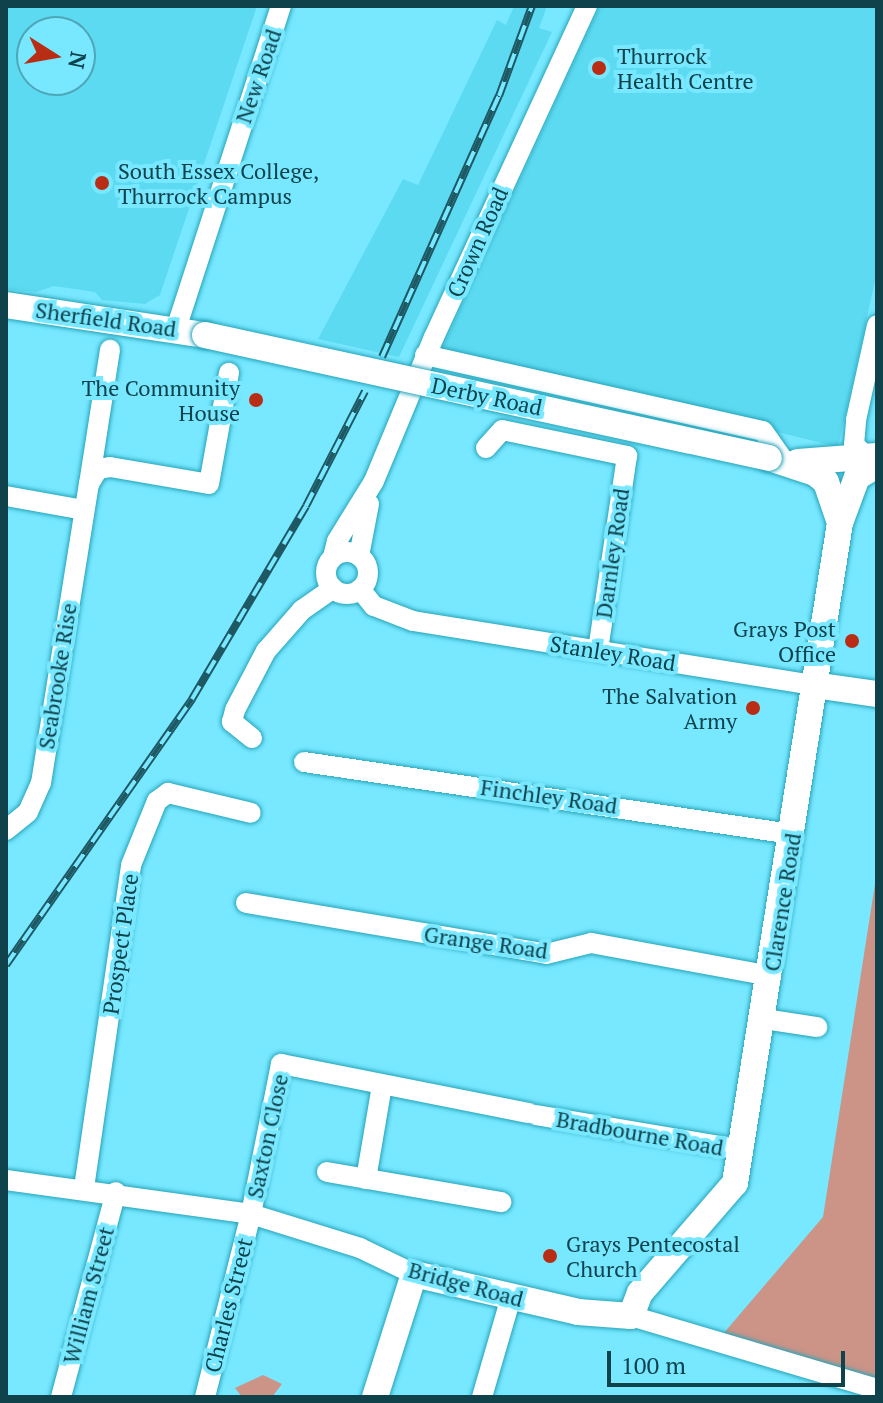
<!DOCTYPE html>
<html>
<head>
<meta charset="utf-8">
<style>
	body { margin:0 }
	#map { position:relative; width:883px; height:1403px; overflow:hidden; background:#77e8ff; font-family:"PT Serif",serif }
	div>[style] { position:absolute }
	.built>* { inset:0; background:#5cdaf1 }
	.green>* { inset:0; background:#cc9387 }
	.roads { filter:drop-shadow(0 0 2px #26a4ba) drop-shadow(0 0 2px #26a4ba) }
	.minor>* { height:20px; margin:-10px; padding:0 10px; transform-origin:10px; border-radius:10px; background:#fff }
	.minor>.ring { margin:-10px; padding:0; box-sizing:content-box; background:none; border:20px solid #fff; border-radius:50% }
	.major>* { height:26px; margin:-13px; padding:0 13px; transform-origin:13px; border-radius:13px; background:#fff }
	.rail>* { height:8px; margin-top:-4px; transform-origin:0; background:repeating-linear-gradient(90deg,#77e8ff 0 15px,#1e5863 0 30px); box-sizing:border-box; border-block:2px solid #1e5863 }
	.bridges { filter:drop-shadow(0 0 2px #26a4ba) drop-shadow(0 0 2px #26a4ba) }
	.major-bridge>* { height:26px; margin:-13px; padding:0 13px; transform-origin:13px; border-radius:13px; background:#fff }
	.dots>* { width:22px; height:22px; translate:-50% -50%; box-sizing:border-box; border:4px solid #77e8ff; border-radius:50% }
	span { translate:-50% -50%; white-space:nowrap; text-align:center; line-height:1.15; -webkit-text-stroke:8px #77e8ff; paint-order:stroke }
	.poi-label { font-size:22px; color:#10424b }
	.left { translate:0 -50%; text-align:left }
	.right { translate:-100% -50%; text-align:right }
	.street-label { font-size:22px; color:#10424b }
	.frame { position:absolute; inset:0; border:8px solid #10424b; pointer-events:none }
	.north { position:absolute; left:16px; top:16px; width:80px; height:80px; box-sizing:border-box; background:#77e8ff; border:2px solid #4ea6b7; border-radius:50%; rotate:101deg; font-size:22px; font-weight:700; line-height:32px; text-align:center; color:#10424b }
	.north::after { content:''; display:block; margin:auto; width:28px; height:36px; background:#b92d14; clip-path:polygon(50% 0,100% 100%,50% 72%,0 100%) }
	.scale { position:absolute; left:607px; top:1351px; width:238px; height:36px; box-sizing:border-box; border:4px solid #10424b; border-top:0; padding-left:10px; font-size:24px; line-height:28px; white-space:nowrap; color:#10424b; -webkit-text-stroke:6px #77e8ff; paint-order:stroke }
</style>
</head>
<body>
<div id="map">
	<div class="built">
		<div style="clip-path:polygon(evenodd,6px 6px,257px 6px,160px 295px,145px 304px,102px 300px,95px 292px,54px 286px,36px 292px,6px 289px,6px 6px,32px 32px,80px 32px,80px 80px,32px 80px,32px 32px)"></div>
		<div style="clip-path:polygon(514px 6px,547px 6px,539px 28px,552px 32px,399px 357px,318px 339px,403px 179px,418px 185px,497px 20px,506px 25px)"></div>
		<div style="clip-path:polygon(600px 6px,877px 6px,877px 272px,838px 447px,442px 349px)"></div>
	</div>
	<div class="green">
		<div style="clip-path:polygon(877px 871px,877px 1382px,723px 1334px,823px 1217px)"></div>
		<div style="clip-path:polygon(263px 1375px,282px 1384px,272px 1397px,242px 1397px,235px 1388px)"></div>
	</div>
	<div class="roads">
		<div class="minor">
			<div style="left:176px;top:329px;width:340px;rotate:-72deg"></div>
			<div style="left:425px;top:355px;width:346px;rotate:12.7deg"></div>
			<div style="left:763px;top:431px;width:37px;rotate:55deg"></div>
			<div style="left:486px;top:448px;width:24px;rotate:-48deg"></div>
			<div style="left:502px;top:430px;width:128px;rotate:11.7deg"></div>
			<div style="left:627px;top:456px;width:196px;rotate:98.5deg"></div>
			<div style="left:866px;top:456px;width:16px;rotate:-137deg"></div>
			<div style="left:854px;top:445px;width:25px;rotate:-85deg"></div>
			<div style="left:856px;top:420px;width:97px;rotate:-77.5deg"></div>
			<div style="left:89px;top:484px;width:136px;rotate:-81.1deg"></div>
			<div style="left:6px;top:496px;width:79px;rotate:10.2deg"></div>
			<div class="ring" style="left:326px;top:552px;width:22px;height:22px"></div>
			<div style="left:359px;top:556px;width:53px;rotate:-79.1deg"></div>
			<div style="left:333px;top:557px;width:16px;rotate:-76deg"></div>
			<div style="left:337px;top:541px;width:70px;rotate:-58.3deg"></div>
			<div style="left:374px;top:481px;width:156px;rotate:-67.4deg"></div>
			<div style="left:434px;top:337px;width:365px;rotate:-65.2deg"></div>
			<div style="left:360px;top:589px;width:22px;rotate:51deg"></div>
			<div style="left:374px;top:606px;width:42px;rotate:21deg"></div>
			<div style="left:413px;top:621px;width:406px;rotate:9.1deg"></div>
			<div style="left:252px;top:738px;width:26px;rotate:-141deg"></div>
			<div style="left:232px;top:722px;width:12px;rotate:-76deg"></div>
			<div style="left:235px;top:710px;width:67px;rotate:-62.3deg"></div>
			<div style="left:266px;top:651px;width:55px;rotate:-48.7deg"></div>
			<div style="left:302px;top:610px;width:38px;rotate:-35deg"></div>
			<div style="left:304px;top:762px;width:494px;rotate:8.4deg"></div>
			<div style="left:6px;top:830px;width:28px;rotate:-39deg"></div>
			<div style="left:28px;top:812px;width:32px;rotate:-66deg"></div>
			<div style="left:41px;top:783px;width:303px;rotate:-80.9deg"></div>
			<div style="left:89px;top:484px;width:17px;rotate:-59deg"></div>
			<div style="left:98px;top:469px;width:12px;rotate:-9deg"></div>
			<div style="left:110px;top:467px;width:100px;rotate:9.7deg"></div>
			<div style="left:209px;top:484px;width:113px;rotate:-79.8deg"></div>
			<div style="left:246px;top:903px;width:304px;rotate:9.6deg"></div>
			<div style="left:546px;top:954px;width:46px;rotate:-13.7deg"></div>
			<div style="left:591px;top:943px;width:183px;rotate:10.4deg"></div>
			<div style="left:764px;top:1019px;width:54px;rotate:8.6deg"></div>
			<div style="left:536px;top:1115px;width:210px;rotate:9.6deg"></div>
			<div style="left:327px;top:1172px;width:177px;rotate:9.8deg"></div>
			<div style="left:366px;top:1179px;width:95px;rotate:-80.3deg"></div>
			<div style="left:6px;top:1180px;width:247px;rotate:7.9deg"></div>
			<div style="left:251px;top:1214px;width:114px;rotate:17.3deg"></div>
			<div style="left:360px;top:1248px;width:60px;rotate:25.7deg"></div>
			<div style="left:84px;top:1188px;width:326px;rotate:-81.7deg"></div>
			<div style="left:131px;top:865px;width:69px;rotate:-67.9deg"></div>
			<div style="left:157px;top:801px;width:14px;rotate:-36deg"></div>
			<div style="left:168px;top:793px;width:85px;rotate:13.5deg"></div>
			<div style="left:631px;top:1316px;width:257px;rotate:16.5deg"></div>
			<div style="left:61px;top:1397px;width:212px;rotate:-75deg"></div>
			<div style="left:205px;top:1397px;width:189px;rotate:-75.9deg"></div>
			<div style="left:251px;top:1214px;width:153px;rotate:-78.7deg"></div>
			<div style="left:281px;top:1064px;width:253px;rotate:11.2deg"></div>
			<div style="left:482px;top:1397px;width:104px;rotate:-73.8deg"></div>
		</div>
		<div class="major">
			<div style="left:6px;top:305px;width:201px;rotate:8.6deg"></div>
			<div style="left:769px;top:458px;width:48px;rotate:18.1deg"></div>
			<div style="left:815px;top:473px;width:14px;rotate:39deg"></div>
			<div style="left:826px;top:482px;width:43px;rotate:71.1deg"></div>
			<div style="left:798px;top:462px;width:79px;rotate:-4.3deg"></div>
			<div style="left:814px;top:685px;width:64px;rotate:8.1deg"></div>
			<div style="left:375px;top:1397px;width:129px;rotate:-72.4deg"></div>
			<div style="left:414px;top:1274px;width:168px;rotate:13deg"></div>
			<div style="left:578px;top:1312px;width:53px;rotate:4.3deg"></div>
			<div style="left:631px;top:1316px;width:25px;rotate:-69deg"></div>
			<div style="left:640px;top:1293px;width:145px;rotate:-49.2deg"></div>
			<div style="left:735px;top:1183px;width:668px;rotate:-80.96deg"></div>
			<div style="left:840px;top:523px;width:49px;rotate:-69.7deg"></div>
			<div style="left:857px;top:477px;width:23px;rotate:-31deg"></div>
		</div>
	</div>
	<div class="rail">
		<div style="left:382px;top:357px;width:286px;rotate:-65.9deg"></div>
		<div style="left:499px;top:96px;width:96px;rotate:-69.9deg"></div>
		<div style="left:6px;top:965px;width:325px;rotate:-55deg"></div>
		<div style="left:192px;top:699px;width:224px;rotate:-59.4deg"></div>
		<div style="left:306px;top:506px;width:129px;rotate:-62.8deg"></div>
	</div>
	<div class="bridges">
		<div class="major-bridge">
			<div style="left:205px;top:335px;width:577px;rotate:12.3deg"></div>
		</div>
	</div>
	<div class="dots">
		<div style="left:599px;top:68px;background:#b92d14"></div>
		<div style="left:102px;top:183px;background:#b92d14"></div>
		<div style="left:256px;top:400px;background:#b92d14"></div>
		<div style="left:852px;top:641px;background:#b92d14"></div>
		<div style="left:753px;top:708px;background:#b92d14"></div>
		<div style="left:550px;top:1256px;background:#b92d14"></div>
	</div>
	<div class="poi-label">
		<span class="left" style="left:617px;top:68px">Thurrock<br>Health Centre</span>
		<span class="left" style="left:118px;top:183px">South Essex College,<br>Thurrock Campus</span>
		<span class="right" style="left:240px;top:400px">The Community<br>House</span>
		<span class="right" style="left:836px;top:641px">Grays Post<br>Office</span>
		<span class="right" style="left:737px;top:708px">The Salvation<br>Army</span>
		<span class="left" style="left:566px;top:1256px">Grays Pentecostal<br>Church</span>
	</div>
	<div class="street-label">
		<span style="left:258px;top:76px;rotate:-71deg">New Road</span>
		<span style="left:477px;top:242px;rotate:-66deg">Crown Road</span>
		<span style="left:106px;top:319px;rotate:8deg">Sherfield Road</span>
		<span style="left:487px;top:396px;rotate:12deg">Derby Road</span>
		<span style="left:612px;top:553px;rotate:-82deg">Darnley Road</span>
		<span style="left:613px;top:653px;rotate:9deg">Stanley Road</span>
		<span style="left:57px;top:676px;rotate:-81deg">Seabrooke Rise</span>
		<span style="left:549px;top:796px;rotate:8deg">Finchley Road</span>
		<span style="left:782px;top:902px;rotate:-81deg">Clarence Road</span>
		<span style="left:486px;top:942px;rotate:8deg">Grange Road</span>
		<span style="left:120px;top:944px;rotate:-82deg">Prospect Place</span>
		<span style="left:640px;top:1133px;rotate:10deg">Bradbourne Road</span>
		<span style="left:267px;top:1136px;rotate:-78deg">Saxton Close</span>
		<span style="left:466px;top:1284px;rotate:15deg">Bridge Road</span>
		<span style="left:88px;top:1295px;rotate:-75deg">William Street</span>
		<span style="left:228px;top:1305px;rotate:-76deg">Charles Street</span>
	</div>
	<div class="frame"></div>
	<div class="north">N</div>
	<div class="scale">100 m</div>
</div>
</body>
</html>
